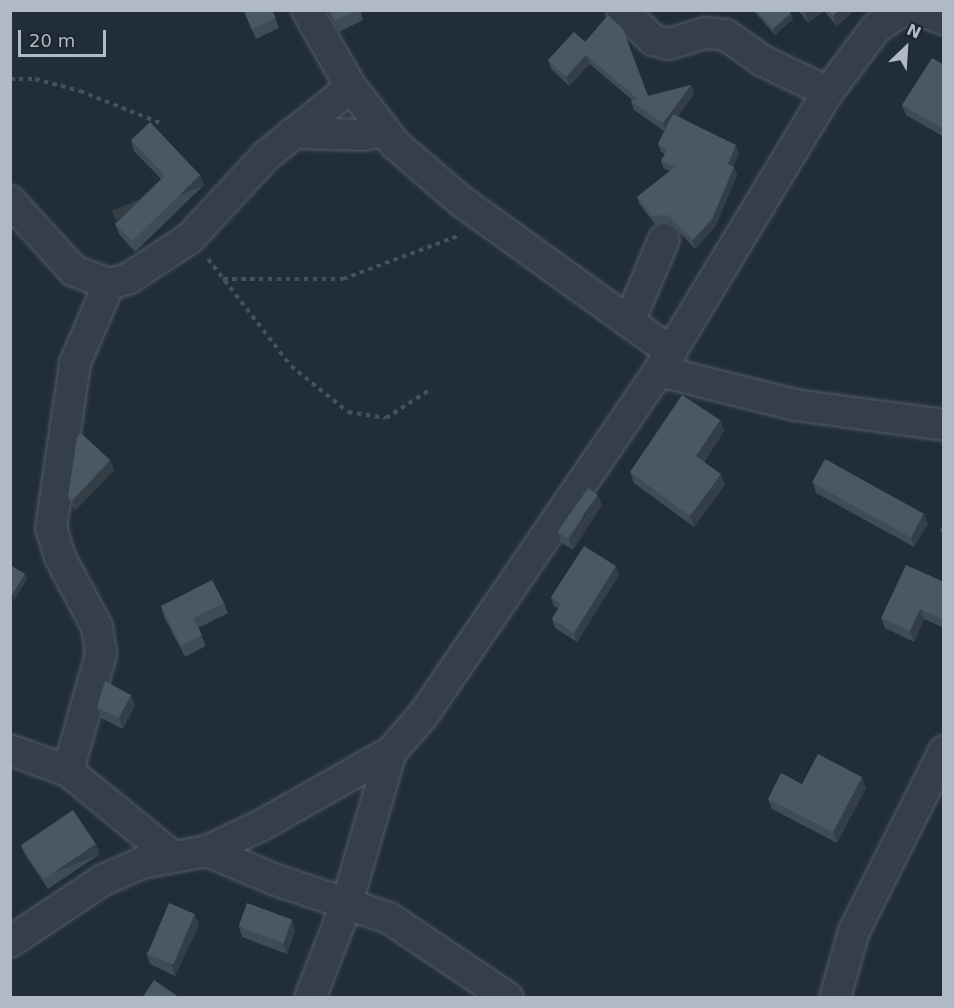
<!DOCTYPE html>
<html>
<head>
<meta charset="utf-8">
<style>
	body { margin:0 }
	#map { position:relative; width:954px; height:1008px; overflow:hidden; background:#212d38; font-family:"DejaVu Sans",sans-serif }
	div>[style] { position:absolute }
	.path>* { height:4px; margin-top:-2px; transform-origin:0; background:repeating-linear-gradient(90deg,#415556 0 4.5px,transparent 0 9px) }
	.roads { filter:drop-shadow(0 0 2px #525d66) drop-shadow(0 0 2px #525d66) }
	.street>* { height:30px; margin:-15px; padding:0 15px; transform-origin:15px; border-radius:15px; background:#353f49 }
	.wall>* { inset:0; background:#3f4c56 }
	.shaded-wall>* { inset:0; background:#333e46; transform-origin:0 0 }
	.building>* { inset:0; background:#495864; transform-origin:0 0 }
	span { translate:-50% -50%; white-space:nowrap; text-align:center; line-height:1.15; -webkit-text-stroke:4.5px #1a242d; paint-order:stroke }
	.frame { position:absolute; inset:0; border:12px solid #afbac5; pointer-events:none }
	.north { position:absolute; left:876px; top:18px; width:60px; height:60px; -webkit-text-stroke:4px #1a242d; paint-order:stroke; rotate:25deg; font-size:16px; font-weight:700; line-height:24px; text-align:center; color:#afbac5 }
	.north::after { content:''; display:block; margin:auto; width:21px; height:27px; background:#afbac5; clip-path:polygon(50% 0,100% 100%,50% 72%,0 100%) }
	.scale { position:absolute; left:18px; top:30px; width:88px; height:27px; box-sizing:border-box; border:3px solid #afbac5; border-top:0; padding-left:8px; font-size:18px; line-height:21px; white-space:nowrap; color:#afbac5; -webkit-text-stroke:4px #1a242d; paint-order:stroke }
</style>
</head>
<body>
<div id="map">
	<div class="path">
		<div style="left:10px;top:79px;width:25px"></div>
		<div style="left:35px;top:79px;width:47px;rotate:14.9deg"></div>
		<div style="left:80px;top:91px;width:86px;rotate:21.8deg"></div>
		<div style="left:208px;top:259px;width:135px;rotate:52.2deg"></div>
		<div style="left:291px;top:366px;width:73px;rotate:38.9deg"></div>
		<div style="left:348px;top:412px;width:38px;rotate:9deg"></div>
		<div style="left:386px;top:418px;width:54px;rotate:-32.8deg"></div>
		<div style="left:223px;top:279px;width:120px"></div>
		<div style="left:343px;top:279px;width:123px;rotate:-20.5deg"></div>
	</div>
	<div class="roads">
		<div class="street">
			<div style="left:307px;top:10px;width:89px;rotate:60.3deg"></div>
			<div style="left:351px;top:87px;width:72px;rotate:52.3deg"></div>
			<div style="left:395px;top:144px;width:87px;rotate:40.8deg"></div>
			<div style="left:461px;top:201px;width:259px;rotate:35.7deg"></div>
			<div style="left:622px;top:10px;width:43px;rotate:44.1deg"></div>
			<div style="left:653px;top:40px;width:16px;rotate:14deg"></div>
			<div style="left:669px;top:44px;width:38px;rotate:-17deg"></div>
			<div style="left:705px;top:33px;width:21px;rotate:5deg"></div>
			<div style="left:726px;top:35px;width:45px;rotate:35.1deg"></div>
			<div style="left:763px;top:61px;width:72px;rotate:25.5deg"></div>
			<div style="left:920px;top:10px;width:26px;rotate:21deg"></div>
			<div style="left:293px;top:133px;width:69px;rotate:1.7deg"></div>
			<div style="left:362px;top:135px;width:23px;rotate:-10deg"></div>
			<div style="left:10px;top:201px;width:95px;rotate:47.6deg"></div>
			<div style="left:74px;top:271px;width:37px;rotate:20deg"></div>
			<div style="left:109px;top:284px;width:20px;rotate:-15deg"></div>
			<div style="left:128px;top:279px;width:74px;rotate:-33.5deg"></div>
			<div style="left:190px;top:238px;width:112px;rotate:-47.2deg"></div>
			<div style="left:266px;top:156px;width:109px;rotate:-39.1deg"></div>
			<div style="left:629px;top:322px;width:90px;rotate:-67.1deg"></div>
			<div style="left:659px;top:371px;width:140px;rotate:14deg"></div>
			<div style="left:795px;top:405px;width:150px;rotate:7.6deg"></div>
			<div style="left:10px;top:750px;width:62px;rotate:19.9deg"></div>
			<div style="left:68px;top:771px;width:134px;rotate:39.3deg"></div>
			<div style="left:68px;top:771px;width:122px;rotate:-74.2deg"></div>
			<div style="left:101px;top:654px;width:27px;rotate:-98deg"></div>
			<div style="left:97px;top:627px;width:79px;rotate:-117.9deg"></div>
			<div style="left:60px;top:557px;width:30px;rotate:-107deg"></div>
			<div style="left:51px;top:528px;width:167px;rotate:-81.7deg"></div>
			<div style="left:75px;top:363px;width:86px;rotate:-66.7deg"></div>
			<div style="left:207px;top:851px;width:75px;rotate:22.8deg"></div>
			<div style="left:276px;top:880px;width:119px;rotate:18.6deg"></div>
			<div style="left:389px;top:918px;width:143px;rotate:33.9deg"></div>
			<div style="left:10px;top:942px;width:112px;rotate:-33.7deg"></div>
			<div style="left:103px;top:880px;width:43px;rotate:-23.6deg"></div>
			<div style="left:142px;top:863px;width:66px;rotate:-10.5deg"></div>
			<div style="left:207px;top:851px;width:59px;rotate:-25.3deg"></div>
			<div style="left:260px;top:826px;width:150px;rotate:-29.5deg"></div>
			<div style="left:391px;top:752px;width:50px;rotate:-49deg"></div>
			<div style="left:424px;top:714px;width:416px;rotate:-55.6deg"></div>
			<div style="left:659px;top:371px;width:326px;rotate:-58.8deg"></div>
			<div style="left:828px;top:92px;width:80px;rotate:-53.1deg"></div>
			<div style="left:876px;top:28px;width:29px;rotate:-34deg"></div>
			<div style="left:900px;top:12px;width:9px;rotate:-13deg"></div>
			<div style="left:310px;top:998px;width:102px;rotate:-68.7deg"></div>
			<div style="left:347px;top:903px;width:157px;rotate:-73.8deg"></div>
			<div style="left:835px;top:998px;width:70px;rotate:-74.2deg"></div>
			<div style="left:854px;top:931px;width:201px;rotate:-63.4deg"></div>
		</div>
	</div>
	<div class="wall">
		<div style="clip-path:polygon(243px 10px,272px 10px,279px 28px,256px 39px)"></div>
		<div style="clip-path:polygon(327px 10px,360px 10px,363px 20px,339px 32px)"></div>
		<div style="clip-path:polygon(753px 10px,788px 10px,793px 19px,775px 35px)"></div>
		<div style="clip-path:polygon(798px 10px,855px 10px,837px 26px,824px 11px,808px 23px)"></div>
		<div style="clip-path:polygon(574px 32px,648px 96px,691px 85px,694px 94px,678px 116px,739px 153px,733px 166px,737px 175px,715px 227px,695px 249px,671px 223px,655px 224px,640px 205px,637px 197px,670px 171px,664px 169px,661px 161px,665px 154px,661px 152px,658px 144px,664px 131px,634px 110px,631px 101px,632px 100px,590px 64px,569px 86px,551px 69px,548px 60px)"></div>
		<div style="clip-path:polygon(944px 65px,944px 137px,906px 115px,902px 105px)"></div>
		<div style="clip-path:polygon(131px 140px,200px 175px,204px 185px,135px 252px,119px 234px,115px 224px,161px 179px,134px 151px)"></div>
		<div style="clip-path:polygon(720px 420px,724px 431px,704px 462px,725px 485px,694px 527px,634px 483px,630px 472px)"></div>
		<div style="clip-path:polygon(110px 460px,114px 470px,76px 510px,72px 506px,68px 497px)"></div>
		<div style="clip-path:polygon(813px 483px,928px 524px,914px 547px,816px 493px)"></div>
		<div style="clip-path:polygon(602px 505px,573px 550px,562px 543px,558px 532px)"></div>
		<div style="clip-path:polygon(616px 566px,619px 575px,577px 642px,555px 628px,552px 619px,558px 608px,554px 606px,551px 597px)"></div>
		<div style="clip-path:polygon(944px 582px,944px 628px,924px 619px,914px 642px,885px 628px,881px 618px)"></div>
		<div style="clip-path:polygon(224px 603px,228px 613px,198px 628px,206px 646px,185px 657px,164px 617px,161px 606px)"></div>
		<div style="clip-path:polygon(131px 695px,135px 705px,123px 729px,101px 718px,97px 707px)"></div>
		<div style="clip-path:polygon(862px 777px,866px 788px,837px 843px,772px 809px,768px 799px,802px 784px)"></div>
		<div style="clip-path:polygon(21px 845px,100px 854px,48px 889px,25px 855px)"></div>
		<div style="clip-path:polygon(199px 925px,175px 976px,150px 964px,146px 953px)"></div>
		<div style="clip-path:polygon(239px 927px,295px 930px,287px 954px,242px 937px)"></div>
	</div>
	<div class="shaded-wall">
		<div style="clip-path:polygon(808px 10px,824px 10px,824px 11px,808px 23px,805px 13px)"></div>
		<div style="clip-path:polygon(839px 10px,855px 10px,837px 26px,833px 16px)"></div>
		<div style="clip-path:polygon(791px 13px,793px 19px,775px 35px,773px 29px)"></div>
		<div style="clip-path:polygon(586px 55px,590px 64px,569px 86px,566px 77px)"></div>
		<div style="clip-path:polygon(691px 85px,694px 94px,666px 133px,663px 123px)"></div>
		<div style="clip-path:polygon(736px 145px,739px 153px,731px 172px,728px 164px)"></div>
		<div style="clip-path:polygon(734px 167px,737px 175px,715px 227px,695px 249px,693px 240px)"></div>
		<div style="left:200px;top:175px;width:11px;height:95px;rotate:68deg"></div>
		<div style="clip-path:polygon(720px 420px,724px 431px,700px 467px,696px 456px)"></div>
		<div style="clip-path:polygon(110px 460px,114px 470px,76px 510px,72px 501px)"></div>
		<div style="clip-path:polygon(721px 474px,725px 485px,694px 527px,690px 516px)"></div>
		<div style="clip-path:polygon(598px 495px,602px 505px,573px 550px,569px 539px)"></div>
		<div style="clip-path:polygon(924px 513px,928px 524px,914px 547px,911px 537px)"></div>
		<div style="clip-path:polygon(616px 566px,619px 575px,577px 642px,574px 633px)"></div>
		<div style="clip-path:polygon(25px 574px,27px 579px,14px 601px,12px 595px)"></div>
		<div style="clip-path:polygon(920px 609px,924px 619px,914px 642px,910px 631px)"></div>
		<div style="clip-path:polygon(131px 695px,135px 705px,123px 729px,119px 718px)"></div>
		<div style="clip-path:polygon(862px 777px,866px 788px,837px 843px,833px 832px)"></div>
		<div style="left:96px;top:844px;width:11px;height:63px;rotate:68deg"></div>
		<div style="clip-path:polygon(195px 914px,199px 925px,175px 976px,171px 965px)"></div>
		<div style="clip-path:polygon(292px 919px,295px 930px,287px 954px,283px 944px)"></div>
	</div>
	<div class="building">
		<div style="clip-path:polygon(244px 10px,272px 10px,276px 18px,252px 29px)"></div>
		<div style="clip-path:polygon(329px 10px,357px 10px,335px 21px)"></div>
		<div style="clip-path:polygon(756px 10px,788px 10px,791px 13px,773px 29px)"></div>
		<div style="clip-path:polygon(828px 10px,839px 10px,833px 16px)"></div>
		<div style="clip-path:polygon(608px 15px,623px 29px,648px 96px,691px 85px,663px 123px,631px 101px,638px 99px,586px 55px,566px 77px,548px 60px,574px 32px,585px 42px)"></div>
		<div style="clip-path:polygon(932px 58px,944px 65px,944px 129px,902px 105px)"></div>
		<div style="clip-path:polygon(673px 114px,736px 145px,728px 164px,734px 167px,712px 219px,693px 240px,668px 215px,652px 216px,637px 197px,675px 167px,661px 161px,667px 149px,658px 144px)"></div>
		<div style="clip-path:polygon(150px 122px,200px 175px,132px 241px,115px 224px,165px 176px,131px 140px)"></div>
		<div style="clip-path:polygon(682px 395px,720px 420px,696px 456px,721px 474px,690px 516px,630px 472px)"></div>
		<div style="clip-path:polygon(81px 433px,110px 460px,72px 501px,68px 497px,77px 437px)"></div>
		<div style="left:825px;top:459px;width:113px;height:27px;rotate:29deg"></div>
		<div style="left:588px;top:488px;width:12px;height:53px;rotate:35deg"></div>
		<div style="clip-path:polygon(944px 524px,944px 533px,940px 531px)"></div>
		<div style="clip-path:polygon(584px 546px,616px 566px,574px 633px,552px 619px,561px 604px,551px 597px)"></div>
		<div style="clip-path:polygon(10px 565px,25px 574px,12px 595px,10px 595px)"></div>
		<div style="clip-path:polygon(906px 565px,944px 582px,943px 619px,920px 609px,910px 631px,881px 618px)"></div>
		<div style="clip-path:polygon(212px 580px,224px 603px,193px 618px,202px 635px,181px 646px,161px 606px)"></div>
		<div style="clip-path:polygon(105px 681px,131px 695px,119px 718px,97px 707px)"></div>
		<div style="clip-path:polygon(818px 754px,862px 777px,833px 832px,768px 799px,781px 773px,802px 784px)"></div>
		<div style="left:73px;top:810px;width:41px;height:63px;rotate:56deg"></div>
		<div style="left:169px;top:903px;width:28px;height:55px;rotate:23deg"></div>
		<div style="left:247px;top:903px;width:48px;height:25px;rotate:20deg"></div>
		<div style="clip-path:polygon(154px 980px,180px 998px,142px 998px)"></div>
	</div>
	<div class="frame"></div>
	<div class="north">N</div>
	<div class="scale">20 m</div>
</div>
</body>
</html>
